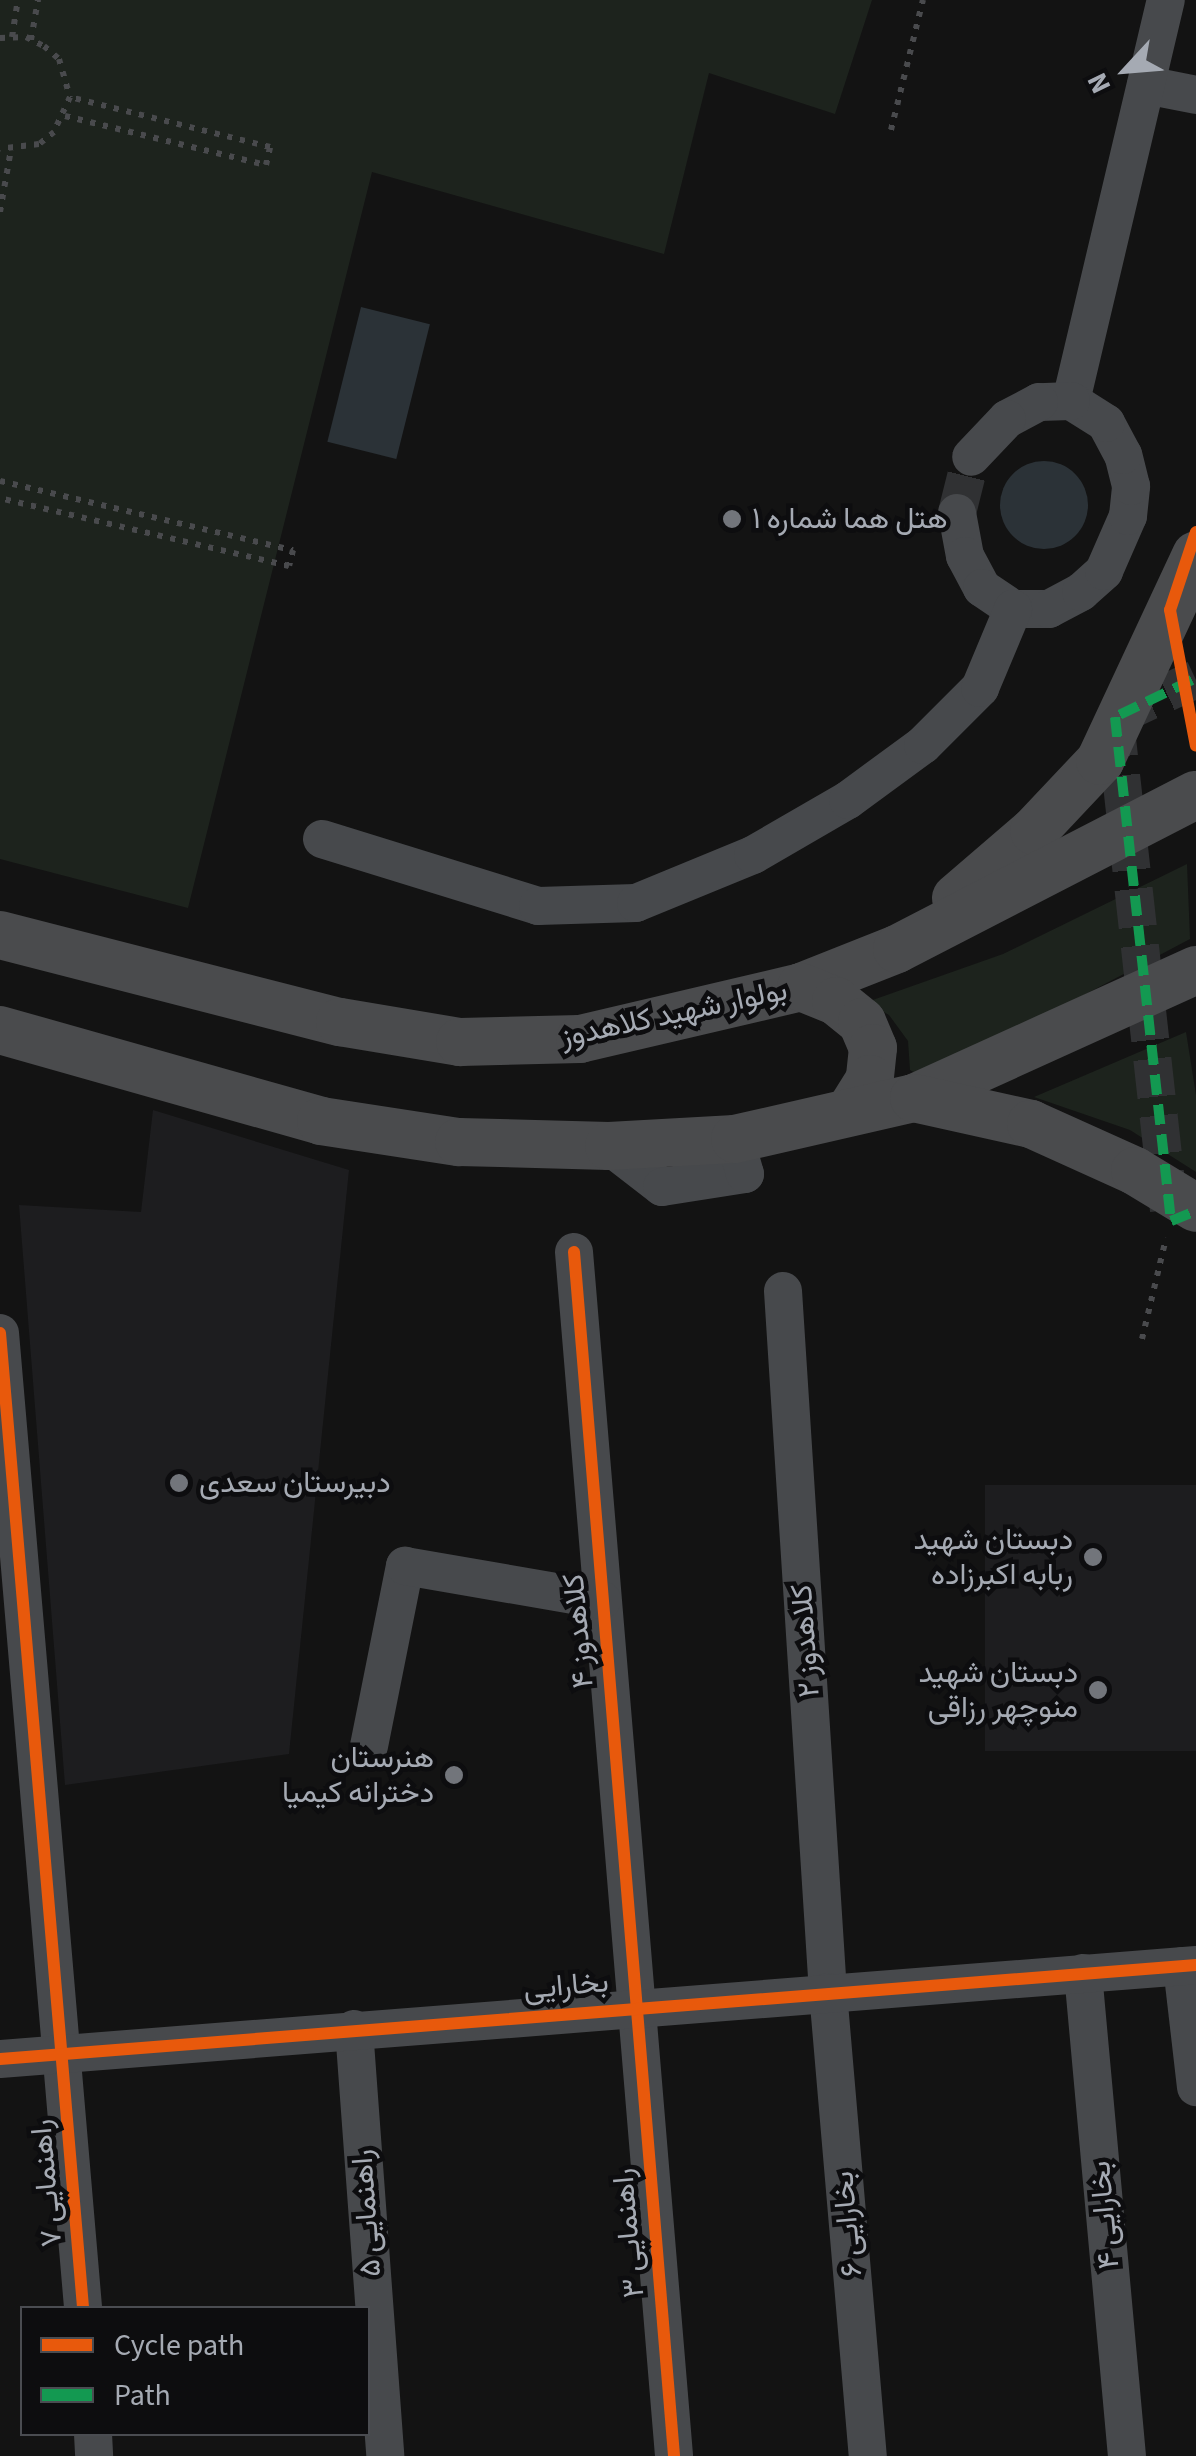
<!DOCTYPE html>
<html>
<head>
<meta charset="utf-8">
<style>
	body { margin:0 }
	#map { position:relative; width:1196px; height:2456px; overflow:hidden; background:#131313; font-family:"Source Sans 3",Vazirmatn,sans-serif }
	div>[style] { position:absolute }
	.built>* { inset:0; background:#1d1d1f; transform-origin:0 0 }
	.green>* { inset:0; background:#1d231d }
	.water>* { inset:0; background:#2b3237; transform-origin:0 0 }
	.round { border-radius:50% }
	.minor-tunnel>* { height:38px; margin-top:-19px; transform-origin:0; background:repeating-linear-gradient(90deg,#303133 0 38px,transparent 0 57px) }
	.path>* { height:6px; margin-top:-3px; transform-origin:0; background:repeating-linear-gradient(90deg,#494a4d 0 5px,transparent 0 13px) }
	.minor>* { height:38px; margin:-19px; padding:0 19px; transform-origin:19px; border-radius:19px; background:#47494c }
	.major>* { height:48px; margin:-24px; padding:0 24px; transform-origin:24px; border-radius:24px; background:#4a4b4d }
	.quiet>* { height:10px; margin-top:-5px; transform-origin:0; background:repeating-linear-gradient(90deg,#139951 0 20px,transparent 0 30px) }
	.cycleway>* { height:12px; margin:-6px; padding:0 6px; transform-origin:6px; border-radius:6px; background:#e8590c }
	.dots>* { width:28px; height:28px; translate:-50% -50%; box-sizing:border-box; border:5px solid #0d0d0f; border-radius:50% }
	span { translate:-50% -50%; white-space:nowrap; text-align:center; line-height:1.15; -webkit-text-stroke:9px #0d0d0f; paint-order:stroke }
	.poi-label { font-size:30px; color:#a5aab3 }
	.left { translate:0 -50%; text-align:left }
	.right { translate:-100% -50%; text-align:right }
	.street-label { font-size:30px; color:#a5aab3 }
	.legend { position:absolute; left:20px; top:2306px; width:350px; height:130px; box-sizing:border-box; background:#0d0d0f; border:2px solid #4a4c51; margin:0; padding:12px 18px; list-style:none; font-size:30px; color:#a5aab3 }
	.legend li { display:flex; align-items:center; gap:20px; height:50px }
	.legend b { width:50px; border:2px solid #4a4c51 }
	.north { position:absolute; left:1076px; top:20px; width:100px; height:100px; -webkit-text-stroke:8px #0d0d0f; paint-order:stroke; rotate:244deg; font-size:28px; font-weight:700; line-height:40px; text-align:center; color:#a5aab3 }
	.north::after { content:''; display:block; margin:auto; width:35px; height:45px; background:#a5aab3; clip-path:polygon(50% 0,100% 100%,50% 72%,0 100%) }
</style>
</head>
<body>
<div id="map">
	<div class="built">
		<div style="clip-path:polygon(153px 1110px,349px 1170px,289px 1754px,65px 1785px,19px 1205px,141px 1212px)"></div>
		<div style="left:1196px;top:1485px;width:266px;height:211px;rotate:90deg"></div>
	</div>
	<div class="green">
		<div style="clip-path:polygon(0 0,872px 0,835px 114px,709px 73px,664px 254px,372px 172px,188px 908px,0 859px)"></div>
		<div style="clip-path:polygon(1187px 864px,1190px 939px,993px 1043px,917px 1074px,910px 1070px,908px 1041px,889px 1015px,867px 1002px,1003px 954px)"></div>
		<div style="clip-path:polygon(1186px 1032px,1196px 1095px,1196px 1172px,1130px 1130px,1034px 1097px)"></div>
	</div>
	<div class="water">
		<div style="left:361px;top:307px;width:71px;height:139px;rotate:14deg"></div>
		<div class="round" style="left:1000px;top:461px;width:88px;height:88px"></div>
	</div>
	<div class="minor-tunnel">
		<div style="left:957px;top:513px;width:58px;rotate:-76deg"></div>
		<div style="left:1169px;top:1210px;width:496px;rotate:-96.3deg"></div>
		<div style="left:1115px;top:717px;width:89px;rotate:-25.1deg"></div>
	</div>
	<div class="path">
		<div style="left:12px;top:37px;width:37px;rotate:-81deg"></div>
		<div style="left:0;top:38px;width:26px;rotate:-2deg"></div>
		<div style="left:26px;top:37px;width:20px;rotate:27deg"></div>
		<div style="left:44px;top:46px;width:20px;rotate:41deg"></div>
		<div style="left:59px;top:59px;width:40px;rotate:74deg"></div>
		<div style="left:70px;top:97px;width:38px;rotate:115deg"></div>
		<div style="left:54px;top:132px;width:19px;rotate:141deg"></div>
		<div style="left:39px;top:144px;width:39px;rotate:173deg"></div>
		<div style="left:31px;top:40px;width:41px;rotate:-80.1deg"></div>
		<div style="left:65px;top:116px;width:207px;rotate:13.7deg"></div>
		<div style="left:266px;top:165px;width:18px;rotate:-77deg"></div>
		<div style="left:270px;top:147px;width:206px;rotate:-166deg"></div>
		<div style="left:891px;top:130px;width:134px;rotate:-76.2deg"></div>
		<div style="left:0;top:212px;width:64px;rotate:-80.1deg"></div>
		<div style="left:0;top:481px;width:301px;rotate:13.3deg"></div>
		<div style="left:293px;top:550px;width:16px;rotate:104deg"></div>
		<div style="left:289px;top:566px;width:297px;rotate:-166.8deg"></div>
		<div style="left:1142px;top:1339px;width:104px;rotate:-76.6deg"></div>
	</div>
	<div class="minor">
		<div style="left:1146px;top:85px;width:51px;rotate:11.3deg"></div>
		<div style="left:1071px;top:401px;width:412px;rotate:-76.7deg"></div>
		<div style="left:957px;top:513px;width:44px;rotate:79.5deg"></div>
		<div style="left:965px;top:556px;width:36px;rotate:62deg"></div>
		<div style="left:982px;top:588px;width:37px;rotate:34deg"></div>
		<div style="left:1013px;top:609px;width:36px"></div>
		<div style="left:1049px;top:609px;width:36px;rotate:-28deg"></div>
		<div style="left:1081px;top:592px;width:31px;rotate:-42deg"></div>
		<div style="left:1104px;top:571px;width:60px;rotate:-66.4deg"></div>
		<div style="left:1128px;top:516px;width:30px;rotate:-84deg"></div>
		<div style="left:1131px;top:486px;width:32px;rotate:-104deg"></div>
		<div style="left:1123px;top:455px;width:36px;rotate:-118deg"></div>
		<div style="left:1106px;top:423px;width:41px;rotate:-147.8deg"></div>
		<div style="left:1071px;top:401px;width:32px;rotate:178deg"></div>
		<div style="left:1039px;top:402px;width:36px;rotate:152deg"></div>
		<div style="left:1007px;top:419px;width:52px;rotate:133.5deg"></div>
		<div style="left:322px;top:839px;width:226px;rotate:17.2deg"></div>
		<div style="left:538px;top:906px;width:98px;rotate:-1.8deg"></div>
		<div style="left:636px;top:903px;width:126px;rotate:-22.3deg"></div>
		<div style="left:753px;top:855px;width:110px;rotate:-30.1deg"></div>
		<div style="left:848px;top:800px;width:93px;rotate:-36.3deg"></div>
		<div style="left:923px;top:745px;width:81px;rotate:-45deg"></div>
		<div style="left:980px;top:688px;width:86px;rotate:-67.3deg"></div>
		<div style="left:609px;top:1146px;width:67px;rotate:37.7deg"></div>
		<div style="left:662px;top:1187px;width:84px;rotate:-8.9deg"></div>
		<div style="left:745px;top:1174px;width:36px;rotate:-106deg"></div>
		<div style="left:574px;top:1252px;width:1208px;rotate:85.25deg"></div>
		<div style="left:783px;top:1291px;width:702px;rotate:86.33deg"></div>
		<div style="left:828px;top:1992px;width:466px;rotate:85.1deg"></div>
		<div style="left:0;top:1333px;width:979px;rotate:85.13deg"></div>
		<div style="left:369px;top:1746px;width:184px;rotate:-78.7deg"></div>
		<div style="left:405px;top:1566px;width:200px;rotate:9.8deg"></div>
		<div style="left:1182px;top:1966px;width:122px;rotate:83.4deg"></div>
		<div style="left:1083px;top:1973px;width:485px;rotate:84.8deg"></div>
		<div style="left:354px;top:2029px;width:428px;rotate:85.8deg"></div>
		<div style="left:0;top:2059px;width:1200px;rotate:-4.49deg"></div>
		<div style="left:93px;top:2434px;width:22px;rotate:87deg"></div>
	</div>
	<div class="major">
		<div style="left:956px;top:898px;width:103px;rotate:-40.7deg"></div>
		<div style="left:1034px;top:831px;width:96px;rotate:-46.7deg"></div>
		<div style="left:1100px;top:761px;width:227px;rotate:-65deg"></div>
		<div style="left:0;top:935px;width:351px;rotate:14.4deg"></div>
		<div style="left:340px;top:1022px;width:122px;rotate:9.5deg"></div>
		<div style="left:460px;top:1042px;width:120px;rotate:-1.4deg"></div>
		<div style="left:580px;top:1039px;width:227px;rotate:-13.2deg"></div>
		<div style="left:801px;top:987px;width:103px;rotate:-21.6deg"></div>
		<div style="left:897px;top:949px;width:336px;rotate:-27.3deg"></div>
		<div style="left:801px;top:987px;width:38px;rotate:22deg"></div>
		<div style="left:836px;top:1001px;width:33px;rotate:39deg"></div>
		<div style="left:862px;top:1022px;width:28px;rotate:67deg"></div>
		<div style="left:873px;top:1048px;width:31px;rotate:96deg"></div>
		<div style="left:870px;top:1079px;width:36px;rotate:122deg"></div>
		<div style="left:0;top:1030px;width:334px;rotate:15.8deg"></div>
		<div style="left:321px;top:1121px;width:140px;rotate:8.7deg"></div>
		<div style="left:459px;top:1142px;width:150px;rotate:1.5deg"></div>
		<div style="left:609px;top:1146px;width:126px;rotate:-3.2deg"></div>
		<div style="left:735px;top:1139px;width:184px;rotate:-12.9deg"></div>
		<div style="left:914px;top:1098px;width:310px;rotate:-24.4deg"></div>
		<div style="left:914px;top:1098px;width:120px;rotate:12.5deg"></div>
		<div style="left:1031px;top:1124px;width:114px;rotate:24.3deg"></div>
		<div style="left:1135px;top:1171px;width:71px;rotate:31.2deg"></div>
	</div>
	<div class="quiet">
		<div style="left:1192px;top:680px;width:85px;rotate:154.3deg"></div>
		<div style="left:1115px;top:717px;width:507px;rotate:83.66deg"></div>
		<div style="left:1171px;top:1221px;width:27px;rotate:-22deg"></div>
	</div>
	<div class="cycleway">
		<div style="left:1196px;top:532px;width:82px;rotate:108.4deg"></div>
		<div style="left:1170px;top:610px;width:138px;rotate:79.2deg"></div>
		<div style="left:574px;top:1252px;width:1208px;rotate:85.25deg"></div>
		<div style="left:0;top:1333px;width:979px;rotate:85.13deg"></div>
		<div style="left:0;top:2059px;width:1200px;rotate:-4.49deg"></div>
	</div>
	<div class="dots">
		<div style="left:732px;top:519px;background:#72757b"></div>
		<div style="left:179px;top:1483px;background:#72757b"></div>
		<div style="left:1093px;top:1557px;background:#72757b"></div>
		<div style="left:1098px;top:1690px;background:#72757b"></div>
		<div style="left:454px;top:1775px;background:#72757b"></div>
	</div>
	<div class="poi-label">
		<span class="left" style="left:752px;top:519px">هتل هما شماره ۱</span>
		<span class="left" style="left:199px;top:1483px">دبیرستان سعدی</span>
		<span class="right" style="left:1073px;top:1557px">دبستان شهید<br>ربابه اکبرزاده</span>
		<span class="right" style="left:1078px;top:1690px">دبستان شهید<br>منوچهر رزاقی</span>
		<span class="right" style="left:434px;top:1775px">هنرستان<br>دخترانه کیمیا</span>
	</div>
	<div class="street-label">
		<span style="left:674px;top:1014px;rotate:-12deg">بولوار شهید کلاهدوز</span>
		<span style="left:579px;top:1631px;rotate:-95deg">کلاهدوز ۴</span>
		<span style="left:806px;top:1641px;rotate:-94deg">کلاهدوز ۲</span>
		<span style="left:566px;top:1986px;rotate:-5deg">بخارایی</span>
		<span style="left:47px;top:2183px;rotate:-95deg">راهنمایی ۷</span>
		<span style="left:367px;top:2213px;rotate:-94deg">راهنمایی ۵</span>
		<span style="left:1105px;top:2215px;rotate:-95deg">بخارایی ۴</span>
		<span style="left:848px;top:2224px;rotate:-95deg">بخارایی ۶</span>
		<span style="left:629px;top:2233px;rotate:-95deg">راهنمایی ۳</span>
	</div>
	<ul class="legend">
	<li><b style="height:12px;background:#e8590c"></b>Cycle path</li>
	<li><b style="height:12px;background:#139951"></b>Path</li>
	</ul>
	<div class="north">N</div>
</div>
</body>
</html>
